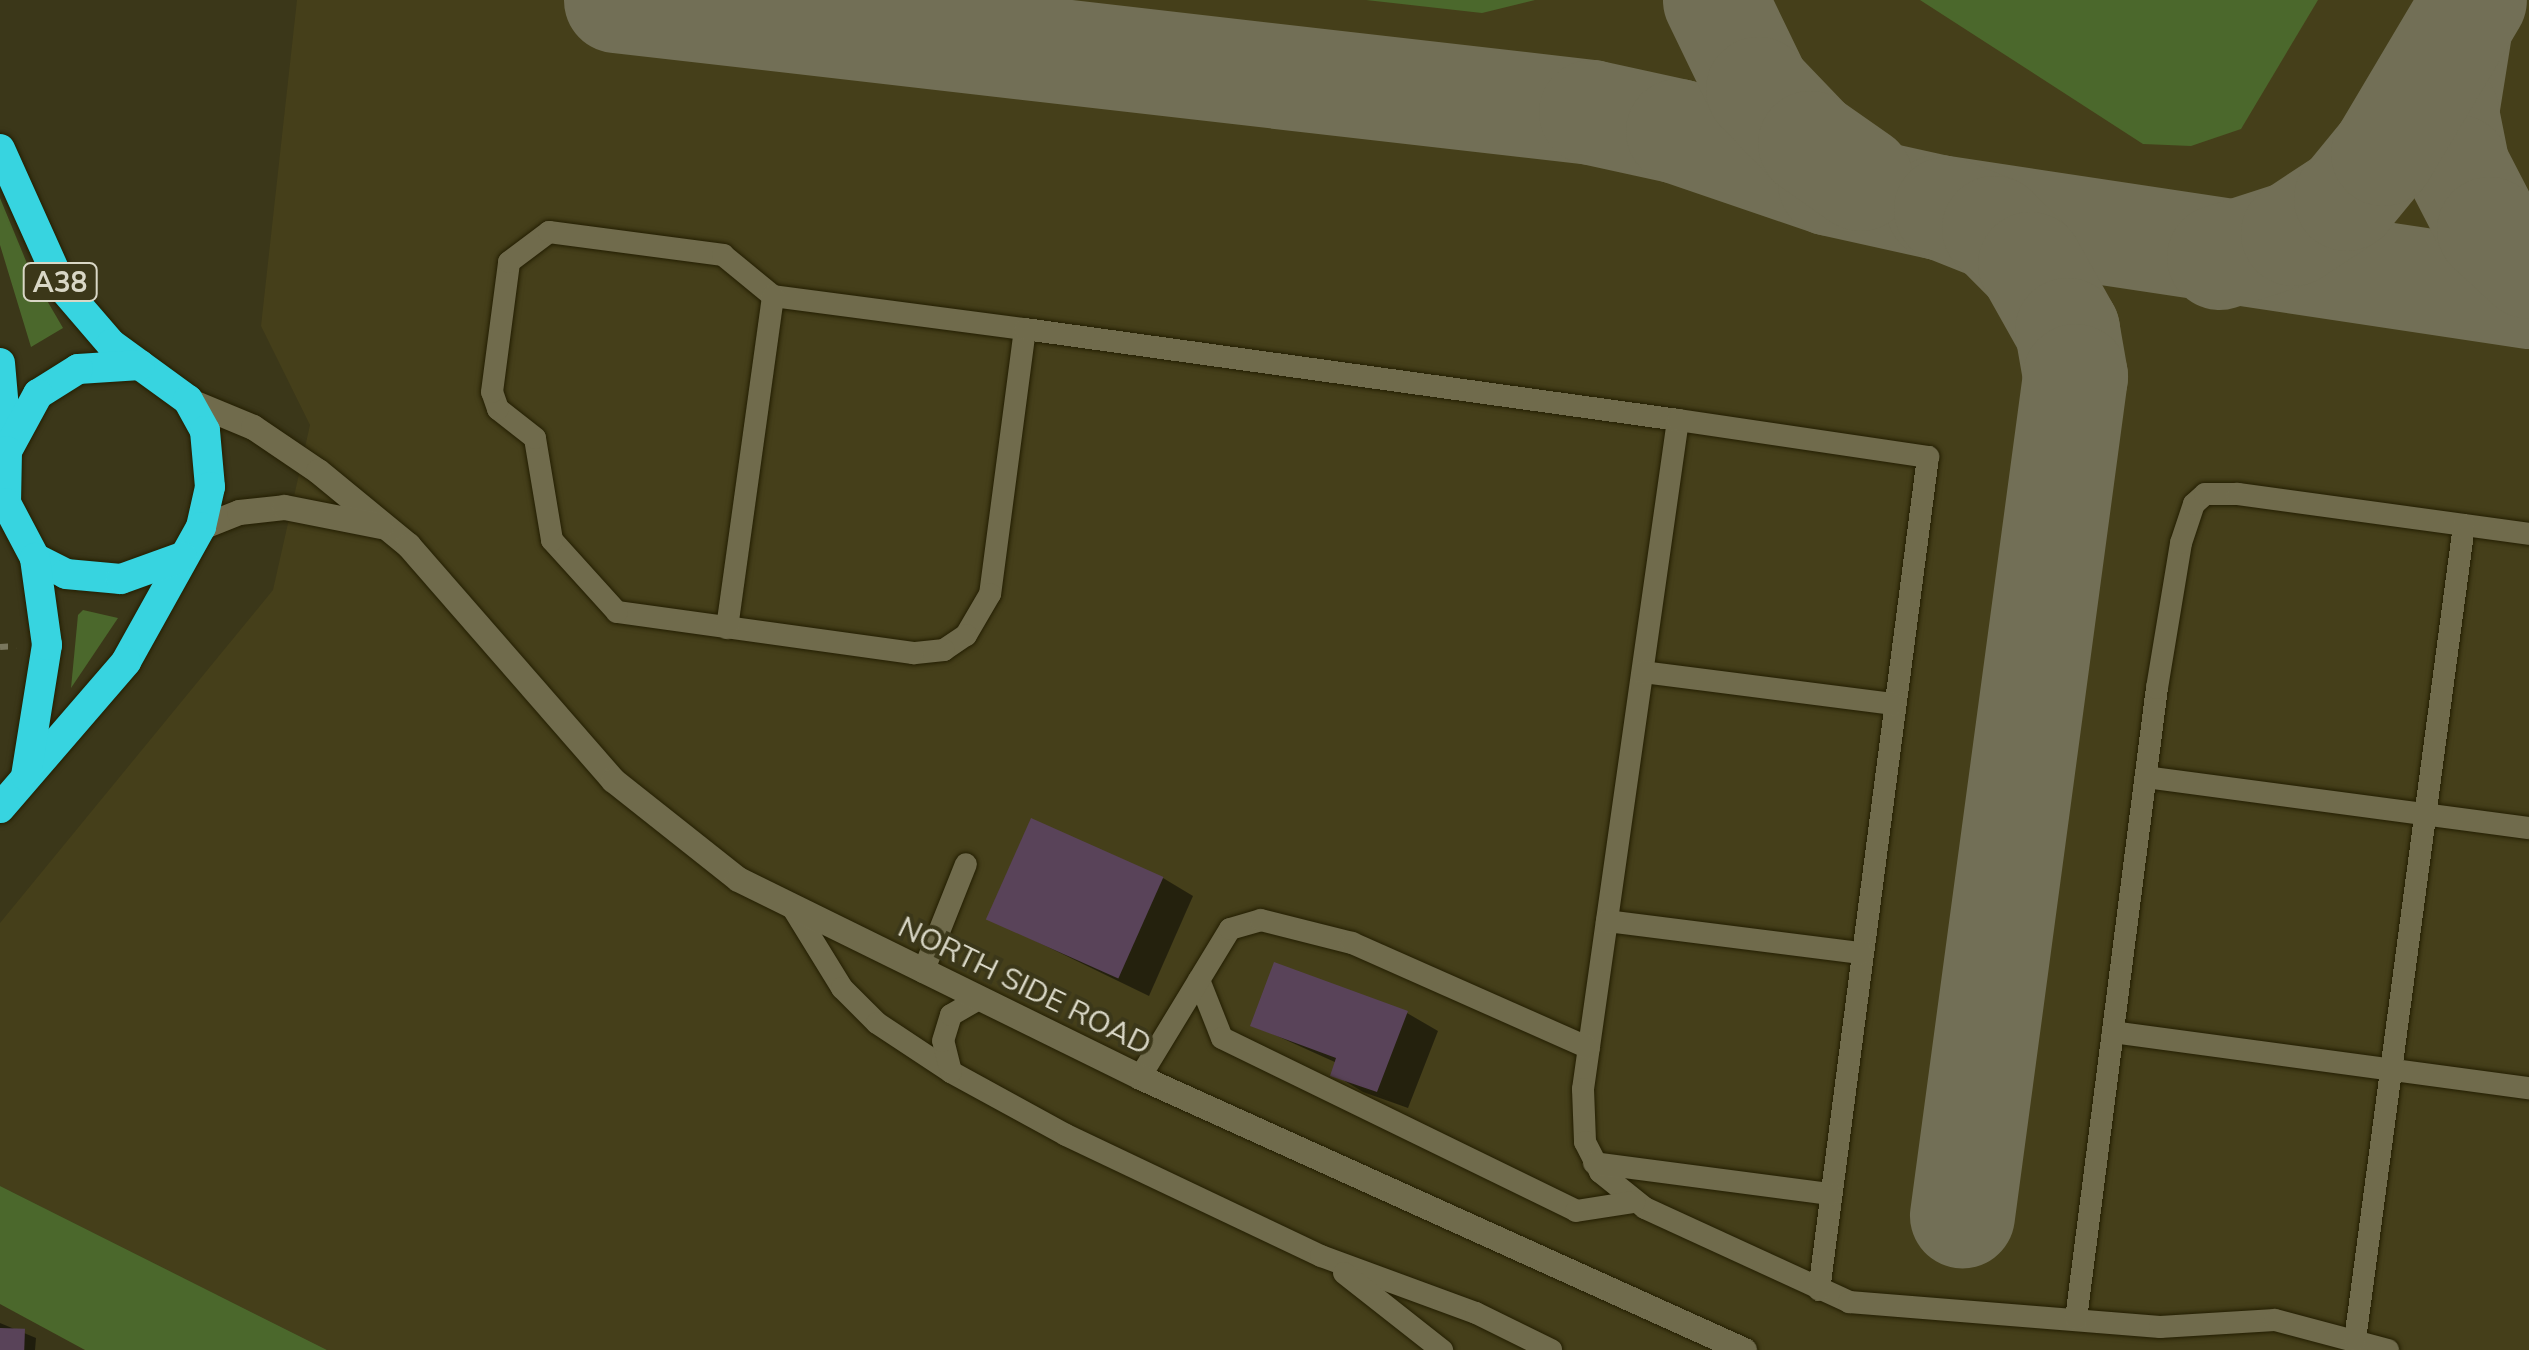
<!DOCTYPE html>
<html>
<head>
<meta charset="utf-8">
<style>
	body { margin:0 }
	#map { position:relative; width:2529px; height:1350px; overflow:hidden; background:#3b3719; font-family:Mulish,sans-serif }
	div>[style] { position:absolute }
	.built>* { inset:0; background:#453f1a }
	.green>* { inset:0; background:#4b682c }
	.shadow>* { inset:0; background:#0007 }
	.taxiway>* { height:105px; margin:-52.5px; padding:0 52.5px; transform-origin:52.5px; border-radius:52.5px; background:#726f56 }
	.building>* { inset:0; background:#594359; transform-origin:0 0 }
	.path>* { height:6px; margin-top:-3px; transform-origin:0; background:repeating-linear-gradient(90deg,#79765d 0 8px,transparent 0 16px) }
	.roads { filter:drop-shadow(0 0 2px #231e02) drop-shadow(0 0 2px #231e02) }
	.lane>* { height:22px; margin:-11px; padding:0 11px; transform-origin:11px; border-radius:11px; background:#706b4c }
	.street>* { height:25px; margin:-12.5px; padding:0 12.5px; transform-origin:12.5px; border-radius:12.5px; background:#706b4c }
	.highway>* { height:30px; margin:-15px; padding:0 15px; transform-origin:15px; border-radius:15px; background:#37d4e0 }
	span { translate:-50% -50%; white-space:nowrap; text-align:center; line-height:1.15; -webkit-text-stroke:8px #3b3719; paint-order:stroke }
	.shield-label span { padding:2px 8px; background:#3b3719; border:2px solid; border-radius:8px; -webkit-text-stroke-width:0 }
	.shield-label { font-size:28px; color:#d9d7c6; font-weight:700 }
	.street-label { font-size:30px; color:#d9d7c6 }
</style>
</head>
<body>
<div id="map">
	<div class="built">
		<div style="clip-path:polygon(297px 0,2529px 0,2529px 1350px,327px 1350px,0 1186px,0 923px,273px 590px,310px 425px,261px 326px)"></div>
	</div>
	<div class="green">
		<div style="clip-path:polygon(1366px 0,1535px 0,1482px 13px)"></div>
		<div style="clip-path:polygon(1920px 0,2318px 0,2241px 129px,2191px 146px,2143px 144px)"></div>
		<div style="clip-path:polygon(0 198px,31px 273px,63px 328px,31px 347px,0 245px)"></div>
		<div style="clip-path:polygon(83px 610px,118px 618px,71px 688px,78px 615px)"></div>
		<div style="clip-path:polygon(0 1186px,327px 1350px,85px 1350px,0 1304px)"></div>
	</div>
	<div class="shadow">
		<div style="clip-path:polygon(1163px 878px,1193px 896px,1149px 996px,990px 919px)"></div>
		<div style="clip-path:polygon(1407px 1013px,1438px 1031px,1408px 1108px,1363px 1092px,1333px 1074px,1337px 1063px,1253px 1025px)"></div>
		<div style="clip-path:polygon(0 1323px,36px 1338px,35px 1350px,0 1350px)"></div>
	</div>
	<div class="taxiway">
		<div style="left:616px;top:0;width:981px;rotate:6.55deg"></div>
		<div style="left:1591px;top:112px;width:89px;rotate:12.3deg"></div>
		<div style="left:1678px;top:131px;width:161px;rotate:18.9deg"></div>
		<div style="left:1830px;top:183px;width:111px;rotate:12.5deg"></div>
		<div style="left:1938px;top:207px;width:598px;rotate:8.56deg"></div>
		<div style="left:1715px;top:0;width:99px;rotate:64.2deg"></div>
		<div style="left:1758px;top:89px;width:75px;rotate:46.1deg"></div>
		<div style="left:1810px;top:143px;width:61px;rotate:35deg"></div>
		<div style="left:2459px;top:31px;width:82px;rotate:99.1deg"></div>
		<div style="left:2446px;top:112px;width:56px;rotate:78.7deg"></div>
		<div style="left:2457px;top:167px;width:70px;rotate:62.7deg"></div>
		<div style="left:2489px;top:229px;width:54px;rotate:42.8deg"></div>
		<div style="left:1946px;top:209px;width:52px;rotate:21.6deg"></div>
		<div style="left:1994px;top:228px;width:51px;rotate:45deg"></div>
		<div style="left:2030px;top:264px;width:76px;rotate:60.7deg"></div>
		<div style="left:2067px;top:330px;width:47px;rotate:80.1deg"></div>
		<div style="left:2075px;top:376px;width:847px;rotate:97.67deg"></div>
		<div style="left:2219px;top:257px;width:78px;rotate:-18deg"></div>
		<div style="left:2293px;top:233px;width:64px;rotate:-33.4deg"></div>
		<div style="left:2346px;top:198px;width:58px;rotate:-50.6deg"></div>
		<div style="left:2383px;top:153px;width:178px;rotate:-59.3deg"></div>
	</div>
	<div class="building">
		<div style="left:1031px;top:818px;width:145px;height:111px;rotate:24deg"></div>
		<div style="clip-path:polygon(1274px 962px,1408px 1011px,1377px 1092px,1330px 1076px,1336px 1058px,1250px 1026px)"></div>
		<div style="left:0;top:1328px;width:25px;height:22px;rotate:2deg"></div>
	</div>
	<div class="path">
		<div style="left:0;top:647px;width:16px;rotate:-4deg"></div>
	</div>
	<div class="roads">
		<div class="lane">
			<div style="left:1025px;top:329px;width:267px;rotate:97.5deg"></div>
			<div style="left:990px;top:594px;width:48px;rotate:120.3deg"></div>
			<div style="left:966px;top:635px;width:27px;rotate:146deg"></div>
			<div style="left:944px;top:650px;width:31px;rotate:174deg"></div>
			<div style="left:913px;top:653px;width:299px;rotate:-172.1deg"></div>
			<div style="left:617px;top:612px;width:97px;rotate:-132.1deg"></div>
			<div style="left:552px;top:540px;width:103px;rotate:-99.5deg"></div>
			<div style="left:535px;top:438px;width:47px;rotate:-141.9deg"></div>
			<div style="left:498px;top:409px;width:18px;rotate:-109deg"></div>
			<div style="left:492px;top:392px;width:131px;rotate:-82.5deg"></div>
			<div style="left:509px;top:262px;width:50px;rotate:-36.9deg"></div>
			<div style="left:549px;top:232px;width:176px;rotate:7.5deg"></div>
			<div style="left:723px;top:255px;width:65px;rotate:39.4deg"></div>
			<div style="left:773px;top:296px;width:254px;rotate:7.5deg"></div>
			<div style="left:1025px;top:329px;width:659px;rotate:7.93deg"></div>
			<div style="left:1678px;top:420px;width:676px;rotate:98.08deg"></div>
			<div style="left:1583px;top:1089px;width:53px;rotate:87.8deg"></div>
			<div style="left:1585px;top:1142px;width:34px;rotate:63deg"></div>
			<div style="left:1600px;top:1172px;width:58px;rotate:38.7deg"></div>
			<div style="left:1645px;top:1208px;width:225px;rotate:24.7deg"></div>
			<div style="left:1849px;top:1302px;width:312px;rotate:4.6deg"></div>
			<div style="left:2160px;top:1327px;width:115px;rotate:-3.5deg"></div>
			<div style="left:2275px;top:1320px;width:117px;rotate:14.9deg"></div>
			<div style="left:1678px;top:420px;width:253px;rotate:8.4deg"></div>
			<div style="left:1928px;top:457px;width:840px;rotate:97.45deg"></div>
			<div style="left:727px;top:628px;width:335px;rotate:-82.1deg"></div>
			<div style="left:1643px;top:672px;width:252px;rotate:7.3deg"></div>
			<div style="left:2146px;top:777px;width:386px;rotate:7.6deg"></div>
			<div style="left:794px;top:910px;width:92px;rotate:58.4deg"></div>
			<div style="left:842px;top:988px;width:49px;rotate:45deg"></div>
			<div style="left:877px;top:1023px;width:89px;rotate:33.5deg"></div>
			<div style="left:951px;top:1072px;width:131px;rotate:28.7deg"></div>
			<div style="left:1066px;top:1135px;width:282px;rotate:25.4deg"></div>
			<div style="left:1321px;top:1256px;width:165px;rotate:20.2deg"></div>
			<div style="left:1476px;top:1313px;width:84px;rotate:26.3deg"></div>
			<div style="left:1607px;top:921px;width:257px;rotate:7.2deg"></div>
			<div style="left:923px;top:972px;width:116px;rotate:-68.3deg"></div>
			<div style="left:1199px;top:980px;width:62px;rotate:68.4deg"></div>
			<div style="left:1222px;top:1038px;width:394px;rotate:26deg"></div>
			<div style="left:1576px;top:1211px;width:59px;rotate:-8.8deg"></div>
			<div style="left:2113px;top:1032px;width:420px;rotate:7.7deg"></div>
			<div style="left:951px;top:1072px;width:32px;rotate:-104deg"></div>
			<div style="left:943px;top:1041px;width:27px;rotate:-73deg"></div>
			<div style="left:951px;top:1015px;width:34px;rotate:-30deg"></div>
			<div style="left:1140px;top:1077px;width:173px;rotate:-58.7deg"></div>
			<div style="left:1230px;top:929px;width:32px;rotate:-16deg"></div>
			<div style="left:1261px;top:920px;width:94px;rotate:14.2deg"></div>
			<div style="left:1352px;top:943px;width:259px;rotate:23.9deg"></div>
			<div style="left:1594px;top:1163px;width:239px;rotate:7.5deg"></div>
			<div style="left:1344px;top:1273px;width:125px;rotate:38.2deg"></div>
			<div style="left:2076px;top:1319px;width:636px;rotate:-82.69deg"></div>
			<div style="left:2157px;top:688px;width:147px;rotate:-80.6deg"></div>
			<div style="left:2181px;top:543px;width:41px;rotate:-71.6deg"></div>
			<div style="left:2194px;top:504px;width:15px;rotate:-42deg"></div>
			<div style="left:2205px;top:494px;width:33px"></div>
			<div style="left:2238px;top:494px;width:294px;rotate:7.8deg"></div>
			<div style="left:2355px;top:1340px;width:822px;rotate:-82.38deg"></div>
		</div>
		<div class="street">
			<div style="left:188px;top:400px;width:70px;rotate:22.6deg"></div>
			<div style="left:253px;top:427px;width:78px;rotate:34.1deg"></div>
			<div style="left:318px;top:471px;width:117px;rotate:39.4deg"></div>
			<div style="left:408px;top:545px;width:312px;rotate:48.9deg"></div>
			<div style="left:613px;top:780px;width:159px;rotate:38.4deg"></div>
			<div style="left:738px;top:879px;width:448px;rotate:26.2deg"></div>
			<div style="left:1140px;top:1077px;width:663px;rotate:24.32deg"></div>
			<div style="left:201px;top:527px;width:41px;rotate:-21.5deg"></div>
			<div style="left:239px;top:512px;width:45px;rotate:-6.3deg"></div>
			<div style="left:284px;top:507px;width:99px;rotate:11.1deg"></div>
		</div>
		<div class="highway">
			<div style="left:0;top:149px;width:151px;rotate:65.8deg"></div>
			<div style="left:62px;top:287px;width:75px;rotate:49.3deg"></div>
			<div style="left:111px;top:344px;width:95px;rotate:36deg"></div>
			<div style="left:188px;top:400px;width:35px;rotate:61deg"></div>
			<div style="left:205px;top:431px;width:56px;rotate:84.9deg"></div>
			<div style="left:210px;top:487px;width:41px;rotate:102.7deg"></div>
			<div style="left:201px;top:527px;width:154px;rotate:119.1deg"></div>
			<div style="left:126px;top:662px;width:193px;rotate:130.8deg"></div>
			<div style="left:0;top:363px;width:80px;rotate:85deg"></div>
			<div style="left:140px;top:365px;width:62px;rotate:176.3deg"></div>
			<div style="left:78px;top:369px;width:47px;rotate:148deg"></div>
			<div style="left:38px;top:394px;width:65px;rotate:118.5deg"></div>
			<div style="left:7px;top:451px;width:52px;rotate:91.1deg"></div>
			<div style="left:6px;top:503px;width:62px;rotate:62.2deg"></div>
			<div style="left:35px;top:558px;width:35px;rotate:27deg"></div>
			<div style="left:66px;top:574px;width:55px;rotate:5.2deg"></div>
			<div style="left:121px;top:579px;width:65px;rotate:-19.8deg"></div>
			<div style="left:26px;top:776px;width:133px;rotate:-80.9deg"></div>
			<div style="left:47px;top:645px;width:88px;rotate:-97.9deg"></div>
		</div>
	</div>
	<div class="shield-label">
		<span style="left:60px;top:282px">A38</span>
	</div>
	<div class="street-label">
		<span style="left:1025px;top:985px;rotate:26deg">NORTH SIDE ROAD</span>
	</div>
</div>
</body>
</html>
